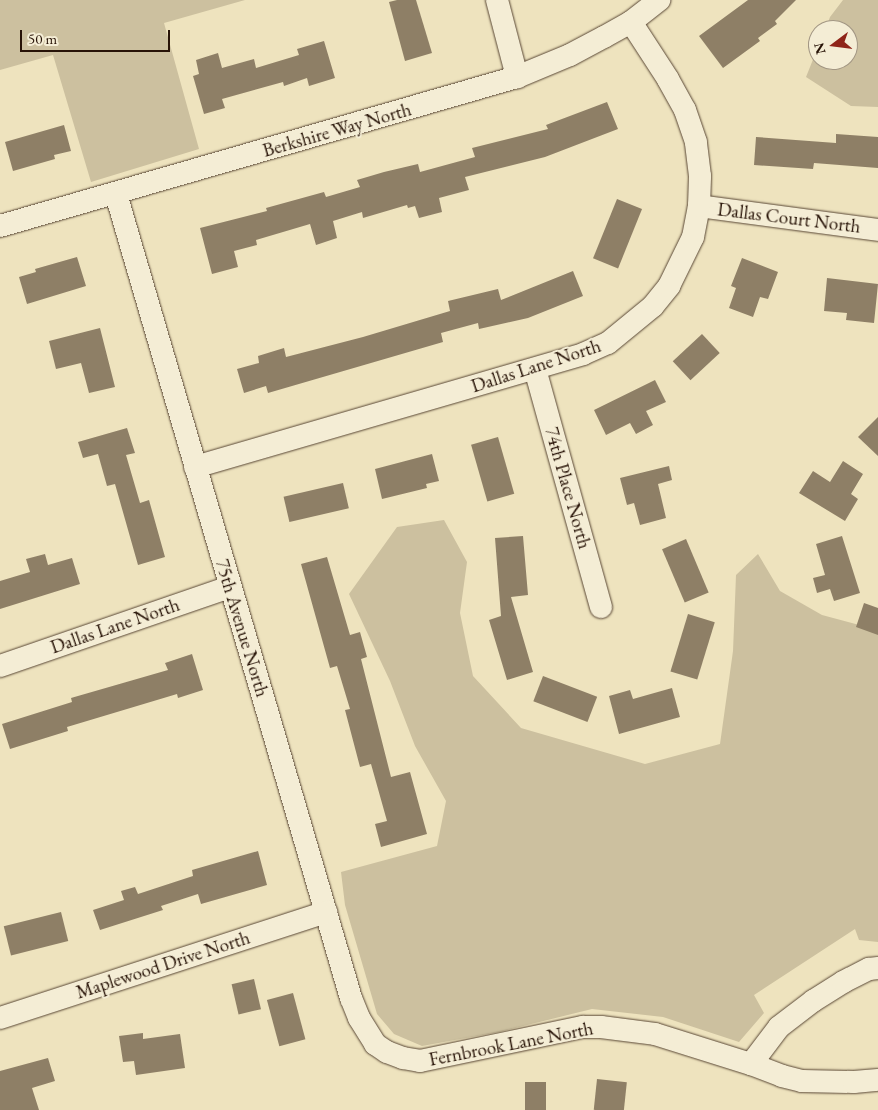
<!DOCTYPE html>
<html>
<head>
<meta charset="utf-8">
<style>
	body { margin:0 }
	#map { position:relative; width:878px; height:1110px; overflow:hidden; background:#eee3be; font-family:"EB Garamond",serif }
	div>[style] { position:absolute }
	.green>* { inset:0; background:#ccc09f }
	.building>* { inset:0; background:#8e7f66; transform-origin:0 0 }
	.roads { filter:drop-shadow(0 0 1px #594735) drop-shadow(0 0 1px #594735) }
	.minor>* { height:22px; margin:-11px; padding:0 11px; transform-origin:11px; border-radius:11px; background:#f4edd5 }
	span { translate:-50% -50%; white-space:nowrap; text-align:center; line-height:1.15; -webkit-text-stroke:4px #f4edd5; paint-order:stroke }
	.street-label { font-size:19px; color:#271307 }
	.north { position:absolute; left:808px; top:20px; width:50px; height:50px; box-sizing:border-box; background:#f4edd5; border:1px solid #a29683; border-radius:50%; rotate:255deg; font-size:14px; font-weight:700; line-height:20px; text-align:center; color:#271307 }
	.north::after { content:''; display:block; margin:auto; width:18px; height:22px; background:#8f2418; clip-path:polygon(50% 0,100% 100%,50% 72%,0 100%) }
	.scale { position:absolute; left:20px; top:30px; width:150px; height:22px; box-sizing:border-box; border:2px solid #271307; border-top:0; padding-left:6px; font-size:15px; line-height:18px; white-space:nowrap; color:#271307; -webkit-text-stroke:4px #f4edd5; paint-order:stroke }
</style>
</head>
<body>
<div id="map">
	<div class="green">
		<div style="clip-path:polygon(0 0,245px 0,164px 23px,199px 149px,91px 182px,53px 55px,0 70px)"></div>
		<div style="clip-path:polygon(843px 0,878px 0,878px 107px,851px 106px,806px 77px,818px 47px,818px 60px,848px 60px,848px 30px,825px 30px,830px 17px)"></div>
		<div style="clip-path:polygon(444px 520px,467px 562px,460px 613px,473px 676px,521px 728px,645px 764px,720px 744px,733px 651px,736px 575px,758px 554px,780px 591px,822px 615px,878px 630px,878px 942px,859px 940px,855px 929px,754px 995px,764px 1013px,739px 1042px,663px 1017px,592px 1009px,499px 1032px,422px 1046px,394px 1034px,377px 1014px,345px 905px,341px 872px,437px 846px,446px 801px,415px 746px,390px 681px,349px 594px,397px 527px)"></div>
	</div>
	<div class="building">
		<div style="clip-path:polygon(397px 0,416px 0,432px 53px,405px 61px,389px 2px)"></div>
		<div style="clip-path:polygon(748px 0,796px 0,775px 21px,777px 24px,758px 38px,760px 41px,723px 68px,699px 36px)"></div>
		<div style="clip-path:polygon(324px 41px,335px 78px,309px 86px,307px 78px,284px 86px,283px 82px,222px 99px,225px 108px,204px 114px,193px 76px,199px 74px,196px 60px,218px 53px,222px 68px,254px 59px,256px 68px,299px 55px,297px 49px)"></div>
		<div style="clip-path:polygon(607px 102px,618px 129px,545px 157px,465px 177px,469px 190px,439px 198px,442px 212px,419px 218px,415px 206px,408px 208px,407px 205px,363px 218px,362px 212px,333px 221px,337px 238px,316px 245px,310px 224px,256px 240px,257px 245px,234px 251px,238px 267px,212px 274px,200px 228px,267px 211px,266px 208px,324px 192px,326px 197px,360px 187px,357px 180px,384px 172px,418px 164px,420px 172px,475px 157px,472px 148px,548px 129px,546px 125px)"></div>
		<div style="clip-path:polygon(64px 125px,71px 151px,54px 155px,55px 159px,13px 171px,5px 142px)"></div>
		<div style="clip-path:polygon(836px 134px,878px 137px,878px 168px,814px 163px,813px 169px,754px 165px,756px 137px,836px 143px)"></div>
		<div style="left:617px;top:199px;width:27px;height:64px;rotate:22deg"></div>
		<div style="clip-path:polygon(77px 257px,86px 286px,27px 304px,19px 277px,36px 272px,35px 269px)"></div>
		<div style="clip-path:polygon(742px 258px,778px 272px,768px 299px,760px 297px,753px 317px,729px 308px,736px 288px,731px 286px)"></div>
		<div style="clip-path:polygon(573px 271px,583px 296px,528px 318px,479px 329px,478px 323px,441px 333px,443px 342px,268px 393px,266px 386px,244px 393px,237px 369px,259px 363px,258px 356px,284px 348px,286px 357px,363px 337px,450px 311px,448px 301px,498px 289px,501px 300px)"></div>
		<div style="clip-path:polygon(827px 278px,878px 284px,874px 323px,846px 320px,847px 313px,824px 311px)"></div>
		<div style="clip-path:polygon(100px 328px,115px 387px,89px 393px,81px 363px,56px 369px,49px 341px)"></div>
		<div style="left:702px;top:334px;width:26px;height:40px;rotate:47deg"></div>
		<div style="clip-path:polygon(655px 380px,666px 402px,646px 411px,653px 425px,636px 434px,630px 423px,606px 435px,594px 410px)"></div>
		<div style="clip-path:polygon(878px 417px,878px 456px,858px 437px)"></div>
		<div style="clip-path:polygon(127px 428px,135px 453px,126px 455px,140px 503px,149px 500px,165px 557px,138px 565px,115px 484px,107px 486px,98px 454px,83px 458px,78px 442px)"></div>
		<div style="left:498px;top:437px;width:59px;height:28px;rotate:74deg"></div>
		<div style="clip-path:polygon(432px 454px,439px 481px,426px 484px,427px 488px,382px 499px,375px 469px)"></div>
		<div style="clip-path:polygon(843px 461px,863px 474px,851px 494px,858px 499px,845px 521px,799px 493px,813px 471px,830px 482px)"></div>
		<div style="clip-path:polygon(669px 466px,672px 480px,658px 484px,666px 518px,640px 525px,634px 503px,627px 505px,620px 478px)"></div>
		<div style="left:343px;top:483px;width:26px;height:61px;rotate:77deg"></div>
		<div style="clip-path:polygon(523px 536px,528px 595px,511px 597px,533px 672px,507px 680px,489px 620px,501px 616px,495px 538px)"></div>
		<div style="clip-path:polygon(842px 536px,860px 593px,834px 601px,830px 589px,817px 593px,813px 578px,825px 575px,816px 544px)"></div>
		<div style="left:686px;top:539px;width:58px;height:26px;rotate:67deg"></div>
		<div style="clip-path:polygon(45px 554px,48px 565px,72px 558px,80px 584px,0 609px,0 581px,30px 572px,26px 559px)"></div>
		<div style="clip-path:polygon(327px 557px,350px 635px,360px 632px,367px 657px,361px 659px,391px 777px,410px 772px,427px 834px,381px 847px,375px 824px,387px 821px,371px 764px,360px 767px,345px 710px,350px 709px,337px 666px,330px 668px,301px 564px)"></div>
		<div style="clip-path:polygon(864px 603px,878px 608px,878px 635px,856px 627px)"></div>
		<div style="left:688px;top:614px;width:28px;height:60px;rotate:17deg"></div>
		<div style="clip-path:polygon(192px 654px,203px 690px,178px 698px,177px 694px,67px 727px,68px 731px,10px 749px,2px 724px,72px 702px,71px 698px,168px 670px,165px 663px)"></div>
		<div style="left:543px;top:676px;width:58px;height:27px;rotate:21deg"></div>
		<div style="clip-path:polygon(672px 688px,680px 717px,619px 734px,609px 696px,630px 690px,633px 699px)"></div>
		<div style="clip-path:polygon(258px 851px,267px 885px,201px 904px,198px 894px,161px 906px,163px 910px,100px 930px,93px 910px,124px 900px,121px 891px,135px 887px,138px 894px,193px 876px,192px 870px)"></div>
		<div style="left:61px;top:912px;width:30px;height:59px;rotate:76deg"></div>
		<div style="left:254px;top:979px;width:31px;height:23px;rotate:77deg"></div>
		<div style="left:293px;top:993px;width:48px;height:27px;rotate:75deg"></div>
		<div style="clip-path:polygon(143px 1033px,143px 1039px,180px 1034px,185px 1068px,136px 1075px,134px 1061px,123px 1062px,119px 1036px)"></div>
		<div style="clip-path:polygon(48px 1058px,55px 1081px,32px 1088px,39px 1110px,0 1110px,0 1071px)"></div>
		<div style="left:597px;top:1079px;width:30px;height:31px;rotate:6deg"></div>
		<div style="left:546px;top:1082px;width:28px;height:21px;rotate:90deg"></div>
	</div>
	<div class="roads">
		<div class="minor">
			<div style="left:497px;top:0;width:80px;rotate:75.4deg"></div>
			<div style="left:116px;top:194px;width:838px;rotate:73.71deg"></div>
			<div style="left:351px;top:998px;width:22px;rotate:68deg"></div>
			<div style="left:359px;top:1018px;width:31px;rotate:58deg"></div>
			<div style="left:375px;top:1044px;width:14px;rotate:34deg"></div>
			<div style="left:387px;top:1052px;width:17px;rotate:21deg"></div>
			<div style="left:403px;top:1058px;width:17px;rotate:10deg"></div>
			<div style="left:420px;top:1061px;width:167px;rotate:-11.8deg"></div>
			<div style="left:583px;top:1027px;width:18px"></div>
			<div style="left:601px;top:1027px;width:54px;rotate:7.4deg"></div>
			<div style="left:655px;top:1034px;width:101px;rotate:17.4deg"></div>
			<div style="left:751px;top:1064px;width:33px;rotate:21deg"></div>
			<div style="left:782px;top:1076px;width:21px;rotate:14deg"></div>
			<div style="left:802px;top:1081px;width:52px;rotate:1.1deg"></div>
			<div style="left:854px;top:1082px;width:24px;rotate:-5deg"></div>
			<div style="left:699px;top:206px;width:181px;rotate:7.6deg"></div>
			<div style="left:0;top:226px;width:538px;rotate:-16.08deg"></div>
			<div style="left:517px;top:77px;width:57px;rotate:-22.5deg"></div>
			<div style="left:570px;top:55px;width:38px;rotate:-28deg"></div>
			<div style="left:604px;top:37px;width:31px;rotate:-29deg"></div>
			<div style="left:631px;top:22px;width:36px;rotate:-38deg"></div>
			<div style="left:535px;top:369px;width:247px;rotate:74.5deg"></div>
			<div style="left:195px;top:467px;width:404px;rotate:-16.2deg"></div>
			<div style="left:583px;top:354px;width:27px;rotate:-24deg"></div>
			<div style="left:608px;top:343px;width:58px;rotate:-39.4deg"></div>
			<div style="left:653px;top:306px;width:26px;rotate:-51deg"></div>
			<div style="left:669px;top:286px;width:55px;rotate:-63.9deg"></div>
			<div style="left:693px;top:237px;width:32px;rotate:-79deg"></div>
			<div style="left:699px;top:206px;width:30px;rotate:-88deg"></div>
			<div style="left:700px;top:176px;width:34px;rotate:-97deg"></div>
			<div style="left:696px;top:142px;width:34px;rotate:-109deg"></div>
			<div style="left:685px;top:110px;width:35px;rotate:-119deg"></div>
			<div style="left:668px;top:79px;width:68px;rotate:-123deg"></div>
			<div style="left:0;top:666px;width:243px;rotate:-19deg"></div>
			<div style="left:0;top:1018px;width:343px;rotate:-18deg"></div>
			<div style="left:751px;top:1064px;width:46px;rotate:-52.9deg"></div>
			<div style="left:779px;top:1027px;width:43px;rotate:-37.4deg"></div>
			<div style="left:813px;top:1001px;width:36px;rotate:-32deg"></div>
			<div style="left:843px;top:982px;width:29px;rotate:-27deg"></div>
			<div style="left:869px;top:969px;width:9px;rotate:-6deg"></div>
		</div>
	</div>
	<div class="street-label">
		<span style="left:337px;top:130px;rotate:-16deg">Berkshire Way North</span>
		<span style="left:789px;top:218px;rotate:7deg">Dallas Court North</span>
		<span style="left:536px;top:366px;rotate:-18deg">Dallas Lane North</span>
		<span style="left:568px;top:488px;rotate:74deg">74th Place North</span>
		<span style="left:115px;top:626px;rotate:-19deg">Dallas Lane North</span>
		<span style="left:242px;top:628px;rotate:73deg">75th Avenue North</span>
		<span style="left:163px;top:965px;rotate:-18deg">Maplewood Drive North</span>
		<span style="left:511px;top:1044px;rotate:-11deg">Fernbrook Lane North</span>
	</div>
	<div class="north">N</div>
	<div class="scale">50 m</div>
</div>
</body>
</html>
